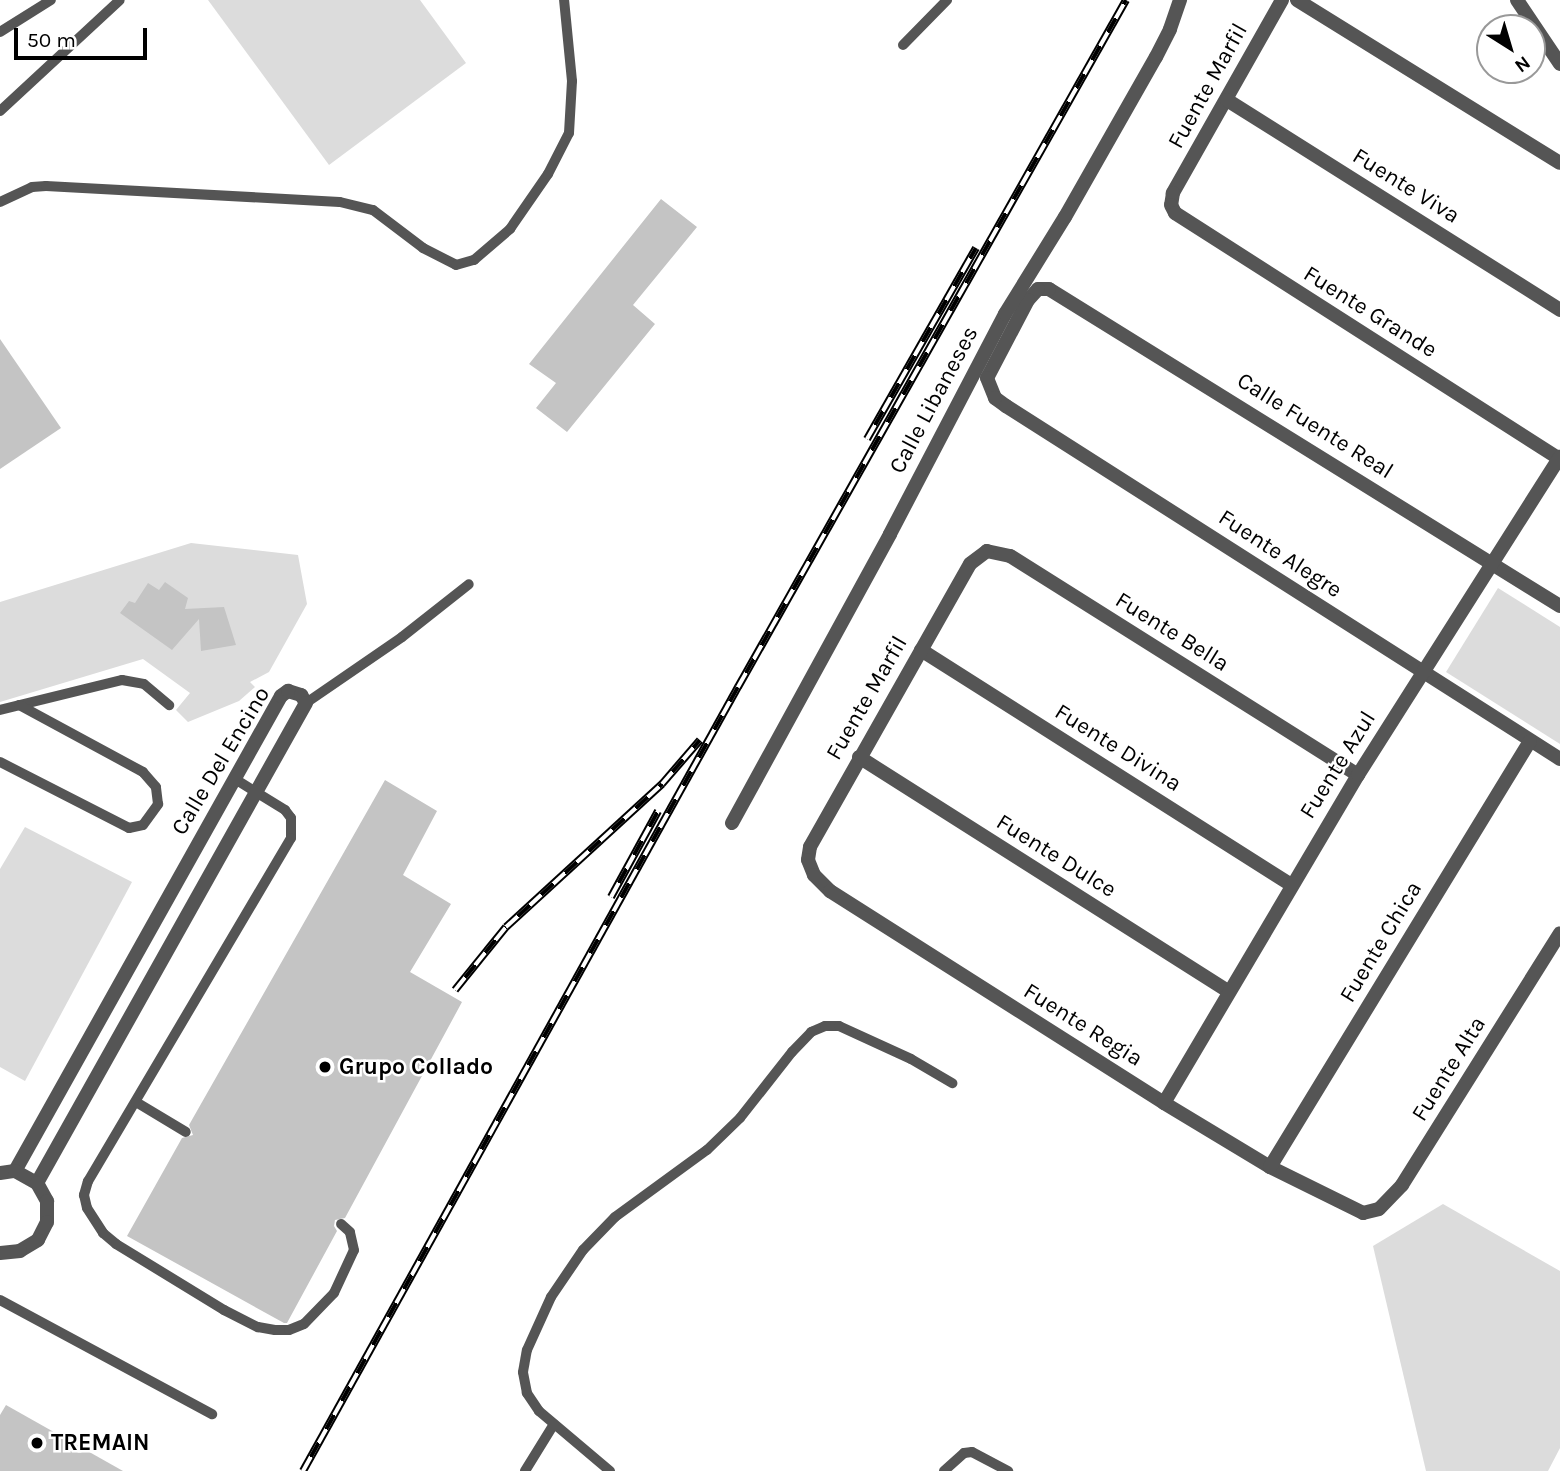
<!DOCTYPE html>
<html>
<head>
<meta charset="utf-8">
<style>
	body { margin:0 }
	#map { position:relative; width:1560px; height:1471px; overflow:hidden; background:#fff; font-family:Karla,sans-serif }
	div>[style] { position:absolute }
	.green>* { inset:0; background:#dcdcdc }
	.building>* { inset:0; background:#c4c4c4 }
	.lane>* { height:10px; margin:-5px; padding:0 5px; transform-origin:5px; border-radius:5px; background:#555 }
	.street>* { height:14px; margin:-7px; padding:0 7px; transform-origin:7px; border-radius:7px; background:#555 }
	.rail>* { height:8px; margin-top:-4px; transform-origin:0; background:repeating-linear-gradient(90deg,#fff 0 16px,#000 0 32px); box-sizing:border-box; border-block:2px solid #000 }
	.dots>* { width:19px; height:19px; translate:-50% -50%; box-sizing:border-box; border:4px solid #fff; border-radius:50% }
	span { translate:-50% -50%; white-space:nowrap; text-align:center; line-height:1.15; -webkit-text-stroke:5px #fff; paint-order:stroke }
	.street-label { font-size:23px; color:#000 }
	.poi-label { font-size:23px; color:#000; font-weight:700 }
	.left { translate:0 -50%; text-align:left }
	.north { position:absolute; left:1476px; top:14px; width:70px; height:70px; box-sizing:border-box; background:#fff; border:2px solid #999; border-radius:50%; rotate:143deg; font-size:19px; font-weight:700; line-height:28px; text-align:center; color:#000 }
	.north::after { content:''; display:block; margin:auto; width:24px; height:32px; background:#000; clip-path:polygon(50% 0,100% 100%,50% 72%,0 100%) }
	.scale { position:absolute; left:14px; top:28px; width:133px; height:32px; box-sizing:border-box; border:4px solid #000; border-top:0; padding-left:9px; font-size:21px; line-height:24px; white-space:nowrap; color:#000; -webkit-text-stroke:5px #fff; paint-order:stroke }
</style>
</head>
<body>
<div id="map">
	<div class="green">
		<div style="clip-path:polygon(208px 0,420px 0,466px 63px,329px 165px)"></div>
		<div style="clip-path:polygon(191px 543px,298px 555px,307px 604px,269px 672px,250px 682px,255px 687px,239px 701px,188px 722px,176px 710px,190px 693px,143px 659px,0 702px,0 602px)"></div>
		<div style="clip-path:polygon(1498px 588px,1560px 627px,1560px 744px,1446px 672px)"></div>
		<div style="clip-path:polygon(25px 827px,132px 882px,25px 1081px,0 1067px,0 869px)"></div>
		<div style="clip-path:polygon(1443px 1204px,1560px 1271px,1560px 1448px,1548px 1471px,1426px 1471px,1373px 1246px)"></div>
	</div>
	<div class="building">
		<div style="clip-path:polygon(661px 199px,697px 227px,633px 305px,655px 324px,567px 432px,536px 408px,556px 383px,529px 364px)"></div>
		<div style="clip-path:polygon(0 339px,61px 428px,0 469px)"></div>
		<div style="clip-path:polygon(165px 582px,188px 598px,185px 609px,224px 607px,236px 645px,201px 651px,199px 619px,172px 650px,120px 613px,129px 601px,135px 603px,148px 583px,159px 590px)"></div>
		<div style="clip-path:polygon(385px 780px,437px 811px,403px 875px,451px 904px,410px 972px,462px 1002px,345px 1218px,335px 1220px,334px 1226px,337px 1231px,287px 1323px,284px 1323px,127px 1236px,182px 1138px,193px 1135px,189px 1125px)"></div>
		<div style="clip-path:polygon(6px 1405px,123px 1471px,0 1471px,0 1415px)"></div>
	</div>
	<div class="lane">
		<div style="left:0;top:32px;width:60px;rotate:-32.1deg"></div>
		<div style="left:903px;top:45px;width:63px;rotate:-45.6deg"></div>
		<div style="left:0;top:111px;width:163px;rotate:-42.8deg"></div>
		<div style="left:0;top:202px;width:35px;rotate:-25deg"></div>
		<div style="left:32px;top:187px;width:14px;rotate:-4deg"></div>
		<div style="left:46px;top:186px;width:294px;rotate:3.1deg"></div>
		<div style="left:340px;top:202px;width:34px;rotate:14deg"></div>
		<div style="left:373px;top:210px;width:63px;rotate:37.2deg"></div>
		<div style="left:423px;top:248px;width:37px;rotate:27deg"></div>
		<div style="left:456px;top:265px;width:19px;rotate:-16deg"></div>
		<div style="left:474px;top:260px;width:48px;rotate:-40.7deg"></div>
		<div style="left:510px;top:229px;width:67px;rotate:-55.4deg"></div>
		<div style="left:548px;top:174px;width:46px;rotate:-62.9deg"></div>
		<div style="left:569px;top:133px;width:52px;rotate:-86.7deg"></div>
		<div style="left:572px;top:81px;width:81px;rotate:-95.6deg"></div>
		<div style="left:306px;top:703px;width:116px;rotate:-34.5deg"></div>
		<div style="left:402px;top:637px;width:85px;rotate:-38.3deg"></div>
		<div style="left:0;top:710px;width:126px;rotate:-13.8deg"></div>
		<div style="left:122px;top:680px;width:22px;rotate:10deg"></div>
		<div style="left:144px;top:684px;width:33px;rotate:40deg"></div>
		<div style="left:0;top:762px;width:145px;rotate:27.1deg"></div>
		<div style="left:129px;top:828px;width:14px;rotate:-12deg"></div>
		<div style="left:143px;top:825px;width:26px;rotate:-54deg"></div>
		<div style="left:158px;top:804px;width:17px;rotate:-97deg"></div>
		<div style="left:156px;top:787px;width:20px;rotate:-131deg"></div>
		<div style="left:143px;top:772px;width:141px;rotate:-151.6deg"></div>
		<div style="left:235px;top:779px;width:59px;rotate:31.8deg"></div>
		<div style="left:285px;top:810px;width:10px;rotate:53deg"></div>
		<div style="left:291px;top:818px;width:20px;rotate:90deg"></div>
		<div style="left:291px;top:838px;width:399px;rotate:120.6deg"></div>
		<div style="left:88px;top:1181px;width:15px;rotate:106deg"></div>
		<div style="left:84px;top:1195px;width:13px;rotate:77deg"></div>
		<div style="left:87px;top:1208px;width:30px;rotate:57deg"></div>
		<div style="left:103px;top:1233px;width:17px;rotate:40deg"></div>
		<div style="left:116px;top:1244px;width:127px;rotate:31.4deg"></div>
		<div style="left:224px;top:1310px;width:38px;rotate:27deg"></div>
		<div style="left:258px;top:1327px;width:17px;rotate:10deg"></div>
		<div style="left:275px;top:1330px;width:14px"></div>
		<div style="left:289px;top:1330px;width:16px;rotate:-22deg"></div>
		<div style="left:304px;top:1324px;width:43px;rotate:-45.9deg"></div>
		<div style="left:334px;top:1293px;width:47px;rotate:-65.1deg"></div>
		<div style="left:354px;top:1250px;width:18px;rotate:-103deg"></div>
		<div style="left:350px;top:1232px;width:12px;rotate:-138deg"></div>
		<div style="left:136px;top:1102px;width:58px;rotate:31deg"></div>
		<div style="left:0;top:1300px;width:241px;rotate:28.3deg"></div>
		<div style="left:525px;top:1471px;width:55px;rotate:-58.3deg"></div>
		<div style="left:610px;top:1471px;width:93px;rotate:-139.8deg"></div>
		<div style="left:539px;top:1411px;width:22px;rotate:-124deg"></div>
		<div style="left:527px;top:1393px;width:21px;rotate:-101deg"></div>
		<div style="left:523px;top:1372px;width:22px;rotate:-80deg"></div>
		<div style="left:527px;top:1350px;width:58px;rotate:-65.6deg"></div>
		<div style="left:551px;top:1297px;width:57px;rotate:-55.8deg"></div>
		<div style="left:583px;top:1250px;width:46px;rotate:-45.9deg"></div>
		<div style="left:615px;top:1217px;width:114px;rotate:-36.1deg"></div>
		<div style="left:707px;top:1150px;width:46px;rotate:-44.1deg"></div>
		<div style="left:740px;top:1118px;width:84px;rotate:-51.8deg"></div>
		<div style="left:792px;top:1052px;width:28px;rotate:-46deg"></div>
		<div style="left:811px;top:1032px;width:15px;rotate:-23deg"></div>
		<div style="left:825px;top:1026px;width:14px"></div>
		<div style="left:839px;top:1026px;width:79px;rotate:24.6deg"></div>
		<div style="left:911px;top:1059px;width:48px;rotate:30.3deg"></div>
		<div style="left:944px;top:1471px;width:27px;rotate:-42deg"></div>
		<div style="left:964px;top:1453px;width:8px;rotate:-7deg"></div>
		<div style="left:972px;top:1452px;width:41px;rotate:27.8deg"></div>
	</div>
	<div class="street">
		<div style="left:1282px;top:0;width:222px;rotate:119.5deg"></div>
		<div style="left:1173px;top:193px;width:12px;rotate:99deg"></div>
		<div style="left:1171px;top:205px;width:9px;rotate:63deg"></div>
		<div style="left:1175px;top:213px;width:456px;rotate:32.6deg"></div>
		<div style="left:1297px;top:0;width:309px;rotate:31.8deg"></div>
		<div style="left:1517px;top:0;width:77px;rotate:56.1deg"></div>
		<div style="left:1227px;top:100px;width:394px;rotate:32.2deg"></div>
		<div style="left:1560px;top:606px;width:601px;rotate:-148.19deg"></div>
		<div style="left:1049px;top:289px;width:11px;rotate:180deg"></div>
		<div style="left:1038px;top:289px;width:15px;rotate:132deg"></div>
		<div style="left:1028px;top:300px;width:88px;rotate:117.7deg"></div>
		<div style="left:987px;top:378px;width:22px;rotate:68deg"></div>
		<div style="left:995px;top:398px;width:14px;rotate:36deg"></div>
		<div style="left:1006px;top:406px;width:657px;rotate:32.5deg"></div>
		<div style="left:921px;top:650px;width:438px;rotate:32.4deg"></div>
		<div style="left:859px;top:757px;width:438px;rotate:32.4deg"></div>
		<div style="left:1358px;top:775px;width:411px;rotate:-147.8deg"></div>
		<div style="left:1010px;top:556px;width:24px;rotate:-168deg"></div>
		<div style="left:987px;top:551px;width:21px;rotate:143deg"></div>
		<div style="left:970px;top:564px;width:325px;rotate:119.5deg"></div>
		<div style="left:810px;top:847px;width:13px;rotate:99deg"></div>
		<div style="left:808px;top:860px;width:16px;rotate:68deg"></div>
		<div style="left:814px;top:875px;width:23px;rotate:45deg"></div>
		<div style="left:830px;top:891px;width:396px;rotate:32.4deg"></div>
		<div style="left:1164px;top:1103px;width:124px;rotate:31.1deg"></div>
		<div style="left:1270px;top:1167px;width:104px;rotate:26.3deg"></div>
		<div style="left:1363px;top:1213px;width:16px;rotate:-14deg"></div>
		<div style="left:1379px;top:1209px;width:33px;rotate:-46deg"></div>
		<div style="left:1402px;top:1185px;width:297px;rotate:-57.9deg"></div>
		<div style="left:732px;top:823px;width:329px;rotate:-61.3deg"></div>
		<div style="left:890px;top:534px;width:248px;rotate:-62.4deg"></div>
		<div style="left:1005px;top:314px;width:114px;rotate:-58.3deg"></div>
		<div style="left:1065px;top:217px;width:184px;rotate:-60.4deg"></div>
		<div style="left:1156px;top:57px;width:31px;rotate:-63deg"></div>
		<div style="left:1170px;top:29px;width:31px;rotate:-71deg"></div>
		<div style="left:1164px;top:1103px;width:381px;rotate:-59.4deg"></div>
		<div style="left:1358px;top:775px;width:377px;rotate:-57.6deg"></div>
		<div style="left:1270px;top:1167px;width:499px;rotate:-58.6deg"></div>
		<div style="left:15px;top:1171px;width:544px;rotate:-60.75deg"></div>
		<div style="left:281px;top:696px;width:9px;rotate:-36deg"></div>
		<div style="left:288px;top:691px;width:14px;rotate:17deg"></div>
		<div style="left:301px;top:695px;width:9px;rotate:58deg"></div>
		<div style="left:306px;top:703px;width:550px;rotate:119.27deg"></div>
		<div style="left:0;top:1173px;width:15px;rotate:-8deg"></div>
		<div style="left:15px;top:1171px;width:25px;rotate:29deg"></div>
		<div style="left:37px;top:1183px;width:21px;rotate:61deg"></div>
		<div style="left:47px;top:1201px;width:21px;rotate:90deg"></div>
		<div style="left:47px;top:1222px;width:20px;rotate:117deg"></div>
		<div style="left:38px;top:1240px;width:21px;rotate:149deg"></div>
		<div style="left:20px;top:1251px;width:20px;rotate:174deg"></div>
	</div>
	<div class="rail">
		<div style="left:867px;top:439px;width:220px;rotate:-60.3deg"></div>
		<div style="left:611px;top:897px;width:98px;rotate:-61.3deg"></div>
		<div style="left:455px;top:990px;width:81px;rotate:-51deg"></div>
		<div style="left:506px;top:927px;width:212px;rotate:-42.5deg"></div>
		<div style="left:662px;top:784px;width:58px;rotate:-49.2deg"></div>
		<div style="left:303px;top:1471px;width:897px;rotate:-60.98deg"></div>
		<div style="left:738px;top:687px;width:789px;rotate:-60.54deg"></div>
	</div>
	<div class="dots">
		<div style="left:325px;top:1067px;background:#000"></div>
		<div style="left:37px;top:1443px;background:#000"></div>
	</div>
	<div class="street-label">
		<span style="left:1208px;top:86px;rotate:-61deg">Fuente Marfil</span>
		<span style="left:1406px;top:186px;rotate:32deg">Fuente Viva</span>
		<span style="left:1370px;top:312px;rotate:32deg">Fuente Grande</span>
		<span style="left:934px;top:400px;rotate:-62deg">Calle Libaneses</span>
		<span style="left:1315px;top:426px;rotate:32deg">Calle Fuente Real</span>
		<span style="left:1280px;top:554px;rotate:33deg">Fuente Alegre</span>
		<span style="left:1172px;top:632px;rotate:32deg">Fuente Bella</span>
		<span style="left:867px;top:698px;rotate:-60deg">Fuente Marfil</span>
		<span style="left:1118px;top:748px;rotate:32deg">Fuente Divina</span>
		<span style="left:221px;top:761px;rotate:-59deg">Calle Del Encino</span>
		<span style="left:1338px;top:765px;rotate:-58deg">Fuente Azul</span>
		<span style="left:1056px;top:856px;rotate:32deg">Fuente Dulce</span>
		<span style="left:1381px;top:942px;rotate:-59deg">Fuente Chica</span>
		<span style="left:1083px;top:1025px;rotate:32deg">Fuente Regia</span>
		<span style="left:1449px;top:1069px;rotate:-58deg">Fuente Alta</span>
	</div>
	<div class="poi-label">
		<span class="left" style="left:339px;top:1067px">Grupo Collado</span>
		<span class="left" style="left:51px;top:1443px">TREMAIN</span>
	</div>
	<div class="north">N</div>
	<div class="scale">50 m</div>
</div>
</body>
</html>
